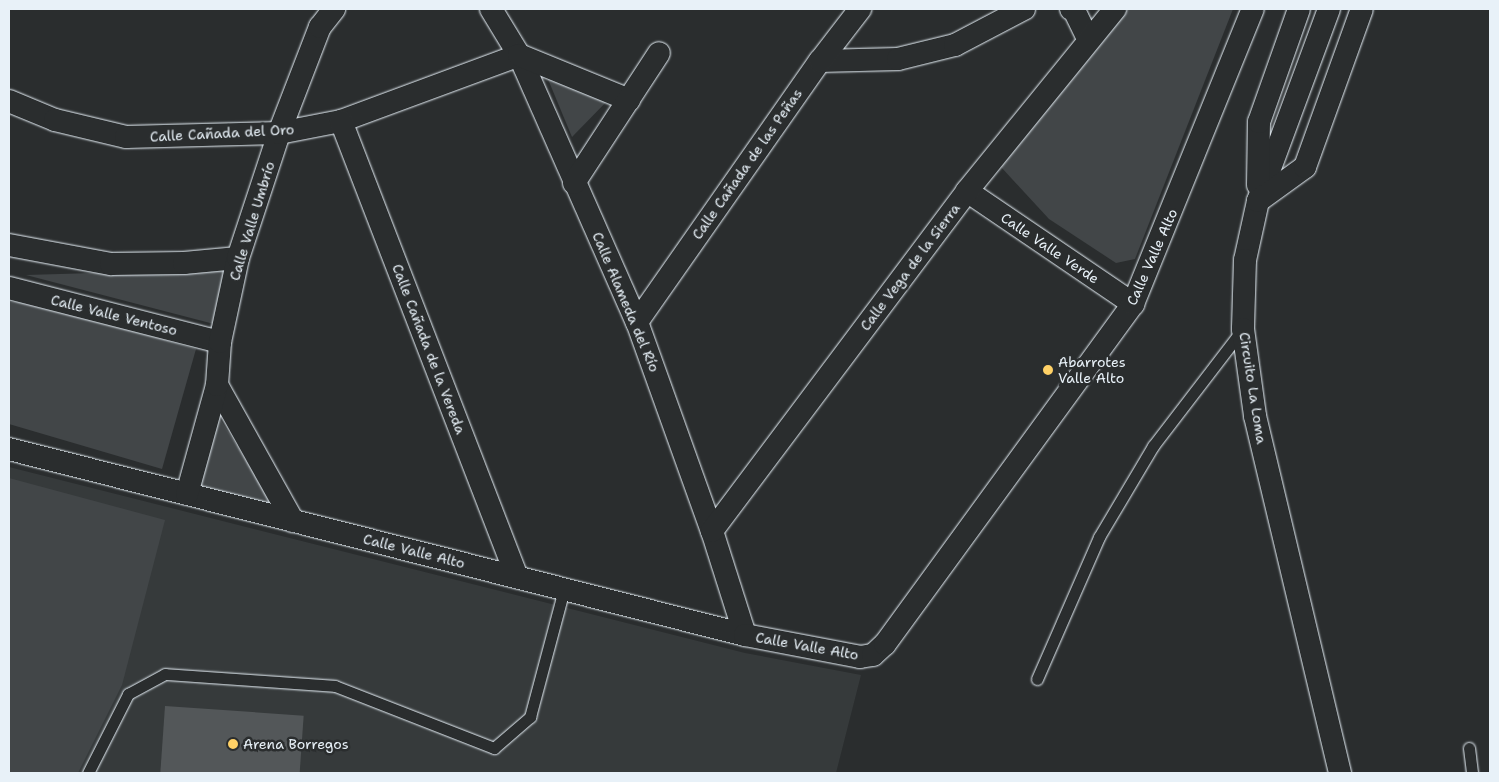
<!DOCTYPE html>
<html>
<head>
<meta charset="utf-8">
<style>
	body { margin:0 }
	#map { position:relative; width:1499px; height:782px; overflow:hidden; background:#2a2d2e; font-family:"Shantell Sans",sans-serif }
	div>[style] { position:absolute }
	.built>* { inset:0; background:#363a3b }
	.green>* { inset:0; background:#424648 }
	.building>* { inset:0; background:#535759; transform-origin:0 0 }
	.roads { filter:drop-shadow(0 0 1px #e8f1f8) drop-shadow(0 0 1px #e8f1f8) }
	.service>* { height:11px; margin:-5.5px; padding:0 5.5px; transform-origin:5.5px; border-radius:5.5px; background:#2a2d2e }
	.minor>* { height:22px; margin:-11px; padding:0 11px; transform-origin:11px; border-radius:11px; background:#2a2d2e }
	.dots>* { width:14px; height:14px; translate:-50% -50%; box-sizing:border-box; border:2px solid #2a2d2e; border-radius:50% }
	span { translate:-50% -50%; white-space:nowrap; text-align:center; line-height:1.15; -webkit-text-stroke:5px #2a2d2e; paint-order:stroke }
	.street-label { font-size:14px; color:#e8f1f8 }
	.poi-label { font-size:14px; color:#e8f1f8 }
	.left { translate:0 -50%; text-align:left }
	.frame { position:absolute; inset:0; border:10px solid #e8f1f8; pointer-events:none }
</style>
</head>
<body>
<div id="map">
	<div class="built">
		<div style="clip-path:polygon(9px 467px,745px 653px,861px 675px,836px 773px,9px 773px)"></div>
	</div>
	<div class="green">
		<div style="clip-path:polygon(1126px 9px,1233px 9px,1135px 259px,1116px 263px,1049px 219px,1001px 167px,1013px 146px)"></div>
		<div style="clip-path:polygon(545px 72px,612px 96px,572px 137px)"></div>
		<div style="clip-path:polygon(230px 269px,214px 324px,26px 275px)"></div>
		<div style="clip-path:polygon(9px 302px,36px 303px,196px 349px,162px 469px,9px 424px)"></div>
		<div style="clip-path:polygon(217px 414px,276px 508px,200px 487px)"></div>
		<div style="clip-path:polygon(9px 478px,165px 520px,122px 685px,78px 773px,9px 773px)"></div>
	</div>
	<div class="building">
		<div style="left:165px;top:706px;width:139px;height:67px;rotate:4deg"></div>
	</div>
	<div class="roads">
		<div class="service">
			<div style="left:1037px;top:679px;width:155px;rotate:-66.4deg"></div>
			<div style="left:1099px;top:537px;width:106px;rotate:-59.3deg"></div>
			<div style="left:1153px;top:446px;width:146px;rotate:-52.5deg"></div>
			<div style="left:1469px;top:748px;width:25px;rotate:83deg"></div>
			<div style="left:88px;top:773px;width:89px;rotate:-63.1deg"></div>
			<div style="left:128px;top:694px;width:42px;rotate:-28.4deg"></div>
			<div style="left:165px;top:674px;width:170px;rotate:4deg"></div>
			<div style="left:335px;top:686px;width:171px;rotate:21.3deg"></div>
			<div style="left:494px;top:748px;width:48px;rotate:-40.7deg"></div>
			<div style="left:530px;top:717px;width:132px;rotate:-75.1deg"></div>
		</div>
		<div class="minor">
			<div style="left:491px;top:9px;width:54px;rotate:58.7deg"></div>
			<div style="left:519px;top:55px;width:292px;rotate:66.2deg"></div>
			<div style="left:637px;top:322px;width:222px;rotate:70.3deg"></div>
			<div style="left:712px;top:531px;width:109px;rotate:72.4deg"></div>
			<div style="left:1071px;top:9px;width:3px;rotate:18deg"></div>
			<div style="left:1074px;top:10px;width:32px;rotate:64deg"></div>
			<div style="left:1329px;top:9px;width:205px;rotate:110.3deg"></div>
			<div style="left:1258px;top:201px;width:60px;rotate:102.4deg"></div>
			<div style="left:1245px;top:260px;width:69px;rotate:91.7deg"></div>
			<div style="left:1243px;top:329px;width:88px;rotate:82.1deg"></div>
			<div style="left:1255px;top:416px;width:367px;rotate:76.6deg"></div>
			<div style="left:820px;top:61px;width:78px;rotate:-1.5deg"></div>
			<div style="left:898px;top:59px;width:59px;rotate:-13.8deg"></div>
			<div style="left:955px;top:45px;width:78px;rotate:-27.6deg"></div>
			<div style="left:9px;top:101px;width:50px;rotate:22.4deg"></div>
			<div style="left:55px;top:120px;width:73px;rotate:13.5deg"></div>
			<div style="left:126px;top:137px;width:153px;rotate:-1.5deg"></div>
			<div style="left:279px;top:133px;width:63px;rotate:-11deg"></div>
			<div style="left:341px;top:121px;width:190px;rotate:-20.3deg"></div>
			<div style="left:519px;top:55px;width:119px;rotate:22.2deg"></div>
			<div style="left:341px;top:121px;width:489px;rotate:68.9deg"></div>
			<div style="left:574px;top:183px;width:155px;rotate:-56.8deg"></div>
			<div style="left:1258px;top:185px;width:63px;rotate:-89.1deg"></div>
			<div style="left:1259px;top:122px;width:120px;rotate:-70.5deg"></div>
			<div style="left:967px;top:191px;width:201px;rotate:34.2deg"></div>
			<div style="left:1258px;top:201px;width:58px;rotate:-35.9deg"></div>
			<div style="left:1305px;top:167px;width:168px;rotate:-70.2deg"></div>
			<div style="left:9px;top:245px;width:104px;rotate:10.6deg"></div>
			<div style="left:111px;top:264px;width:73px;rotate:-0.8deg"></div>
			<div style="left:184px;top:263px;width:54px;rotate:-5.3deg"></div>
			<div style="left:9px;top:288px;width:218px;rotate:14.4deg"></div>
			<div style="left:637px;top:322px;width:319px;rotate:-55deg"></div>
			<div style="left:820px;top:61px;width:66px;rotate:-52.4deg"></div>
			<div style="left:217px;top:385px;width:156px;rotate:60.8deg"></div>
			<div style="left:9px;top:449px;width:759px;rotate:14.18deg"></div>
			<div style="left:745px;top:635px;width:117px;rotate:10.8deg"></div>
			<div style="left:860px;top:657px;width:13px;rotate:-9deg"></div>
			<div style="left:873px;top:655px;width:16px;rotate:-43deg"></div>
			<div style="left:885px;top:644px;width:421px;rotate:-53.9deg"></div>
			<div style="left:1133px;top:304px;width:318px;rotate:-67.9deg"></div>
			<div style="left:187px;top:494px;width:113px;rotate:-74.6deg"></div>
			<div style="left:217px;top:385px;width:43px;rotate:-86deg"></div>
			<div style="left:220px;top:342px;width:86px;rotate:-77.9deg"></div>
			<div style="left:238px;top:258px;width:132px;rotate:-71.8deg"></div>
			<div style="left:279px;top:133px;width:114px;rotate:-68.9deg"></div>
			<div style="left:320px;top:27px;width:23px;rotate:-52deg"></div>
			<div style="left:712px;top:531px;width:425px;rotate:-53.1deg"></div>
			<div style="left:967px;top:191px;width:235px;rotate:-50.9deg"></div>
		</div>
	</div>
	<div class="dots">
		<div style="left:1048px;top:370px;background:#ffd166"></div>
		<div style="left:233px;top:744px;background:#ffd166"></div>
	</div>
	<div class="street-label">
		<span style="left:222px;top:133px;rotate:-3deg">Calle Cañada del Oro</span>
		<span style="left:747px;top:164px;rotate:-55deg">Calle Cañada de las Peñas</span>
		<span style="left:252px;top:221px;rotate:-73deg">Calle Valle Umbrío</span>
		<span style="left:1050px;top:248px;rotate:34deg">Calle Valle Verde</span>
		<span style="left:1152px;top:257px;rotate:-66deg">Calle Valle Alto</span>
		<span style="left:910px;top:267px;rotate:-53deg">Calle Vega de la Sierra</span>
		<span style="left:626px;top:302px;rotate:67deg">Calle Alameda del Río</span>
		<span style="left:114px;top:315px;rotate:14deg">Calle Valle Ventoso</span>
		<span style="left:429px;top:349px;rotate:69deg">Calle Cañada de la Vereda</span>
		<span style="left:1253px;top:388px;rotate:81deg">Circuito La Loma</span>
		<span style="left:414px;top:551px;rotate:14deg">Calle Valle Alto</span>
		<span style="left:807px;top:646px;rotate:10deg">Calle Valle Alto</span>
	</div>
	<div class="poi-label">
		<span class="left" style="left:1058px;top:370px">Abarrotes<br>Valle Alto</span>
		<span class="left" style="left:243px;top:744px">Arena Borregos</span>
	</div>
	<div class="frame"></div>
</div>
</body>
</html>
